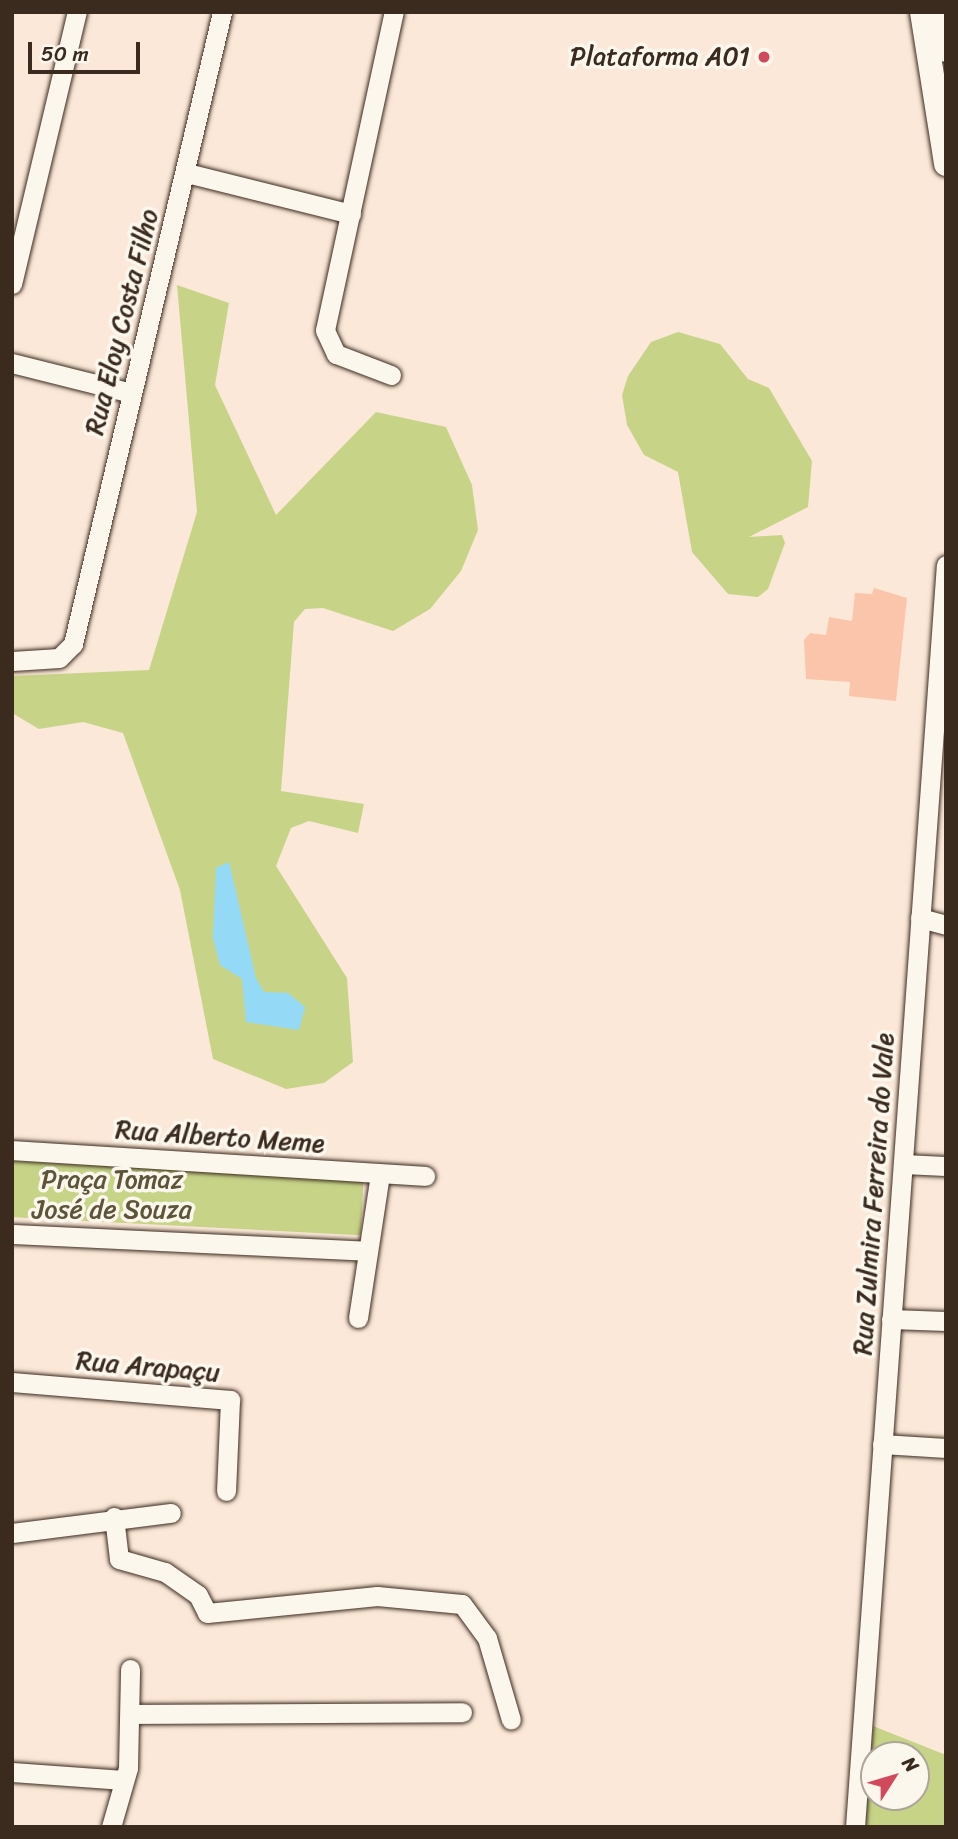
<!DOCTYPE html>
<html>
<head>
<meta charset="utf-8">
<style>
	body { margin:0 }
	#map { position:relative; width:958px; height:1839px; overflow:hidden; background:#fbe8d8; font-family:Sriracha,sans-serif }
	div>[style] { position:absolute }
	.green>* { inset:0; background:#c7d488; transform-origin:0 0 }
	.water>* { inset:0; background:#94d9f6 }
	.building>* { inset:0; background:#fac5ab }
	.roads { filter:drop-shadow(0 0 2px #3b2a1e) drop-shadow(0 0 2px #3b2a1e) }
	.minor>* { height:19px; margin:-9.5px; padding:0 9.5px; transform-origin:9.5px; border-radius:9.5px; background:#fbf7ec }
	.major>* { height:24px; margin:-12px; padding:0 12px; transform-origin:12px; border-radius:12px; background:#fbf7ec }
	.dots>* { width:19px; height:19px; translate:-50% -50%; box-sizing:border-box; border:4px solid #fbf7ec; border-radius:50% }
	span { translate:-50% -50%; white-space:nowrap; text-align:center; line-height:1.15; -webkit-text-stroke:7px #fbf7ec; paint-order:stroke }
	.poi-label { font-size:26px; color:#3b2a1e }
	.right { translate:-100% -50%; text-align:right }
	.street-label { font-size:26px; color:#3b2a1e }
	.park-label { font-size:26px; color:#5e5438 }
	.frame { position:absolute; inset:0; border:14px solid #3b2a1e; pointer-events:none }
	.north { position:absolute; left:860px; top:1741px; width:70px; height:70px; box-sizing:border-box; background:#fbf7ec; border:2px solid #aea59a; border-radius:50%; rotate:53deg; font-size:19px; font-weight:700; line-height:28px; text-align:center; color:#3b2a1e }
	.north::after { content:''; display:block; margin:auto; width:24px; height:32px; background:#d1495b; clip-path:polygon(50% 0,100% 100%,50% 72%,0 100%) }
	.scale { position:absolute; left:28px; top:42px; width:112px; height:32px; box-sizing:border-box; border:4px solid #3b2a1e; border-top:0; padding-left:9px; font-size:21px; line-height:24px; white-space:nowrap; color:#3b2a1e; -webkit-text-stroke:5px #fbf7ec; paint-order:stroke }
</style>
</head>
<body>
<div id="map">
	<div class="green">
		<div style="clip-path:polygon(177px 285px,229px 303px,215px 385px,276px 515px,376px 412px,446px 427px,472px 485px,478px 530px,461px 571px,430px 609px,393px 631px,323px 608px,305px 609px,294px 622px,281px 791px,364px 804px,358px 833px,309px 821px,291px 828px,276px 866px,347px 978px,353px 1062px,324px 1083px,286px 1089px,213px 1059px,180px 890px,123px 733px,83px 722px,39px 729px,12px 713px,12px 676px,149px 670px,197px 512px)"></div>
		<div style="clip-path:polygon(678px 332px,720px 344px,748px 379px,769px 388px,812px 461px,808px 507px,749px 537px,782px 535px,785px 543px,768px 589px,758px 597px,728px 594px,692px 552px,678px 472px,644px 455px,627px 425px,622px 395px,628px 376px,651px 342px)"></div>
		<div style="left:12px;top:1161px;width:352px;height:56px;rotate:3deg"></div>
		<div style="clip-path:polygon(evenodd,873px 1726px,946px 1755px,946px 1827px,865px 1827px,873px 1726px,874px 1755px,916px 1755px,916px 1797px,874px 1797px,874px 1755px)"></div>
	</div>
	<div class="water">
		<div style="clip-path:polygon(229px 862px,256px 978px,264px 992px,288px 993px,305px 1007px,299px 1030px,246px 1022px,242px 979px,220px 965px,213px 938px,216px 868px)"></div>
	</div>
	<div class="building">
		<div style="clip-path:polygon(874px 588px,907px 598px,896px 701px,849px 696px,850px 682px,806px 679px,804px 640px,810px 633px,826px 635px,829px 617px,852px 621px,855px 593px,872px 594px)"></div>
	</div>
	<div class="roads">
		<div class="minor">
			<div style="left:187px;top:173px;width:169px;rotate:14deg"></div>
			<div style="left:12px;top:284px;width:280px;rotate:-76.6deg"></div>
			<div style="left:12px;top:363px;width:123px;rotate:14.1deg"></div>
			<div style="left:391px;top:375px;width:59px;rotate:-159.1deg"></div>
			<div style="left:336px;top:354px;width:26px;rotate:-115deg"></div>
			<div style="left:325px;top:330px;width:325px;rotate:-77.8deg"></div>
			<div style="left:12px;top:661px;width:47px;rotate:-3.7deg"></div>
			<div style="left:59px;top:658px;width:20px;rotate:-45deg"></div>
			<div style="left:73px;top:644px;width:649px;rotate:-76.73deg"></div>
			<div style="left:920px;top:918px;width:27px;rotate:15deg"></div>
			<div style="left:12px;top:1150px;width:414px;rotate:3.6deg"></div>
			<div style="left:903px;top:1164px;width:43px;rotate:2.7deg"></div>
			<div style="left:12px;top:1234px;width:356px;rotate:2.7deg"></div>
			<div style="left:358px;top:1318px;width:146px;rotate:-81.3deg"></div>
			<div style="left:891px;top:1319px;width:55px;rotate:2.1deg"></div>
			<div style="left:12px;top:1382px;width:219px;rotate:4.7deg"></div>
			<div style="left:230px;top:1400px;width:91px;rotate:92.5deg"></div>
			<div style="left:882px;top:1444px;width:64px;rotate:3.6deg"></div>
			<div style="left:114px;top:1517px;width:42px;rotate:83.2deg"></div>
			<div style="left:119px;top:1559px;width:48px;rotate:15.8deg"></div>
			<div style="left:165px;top:1572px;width:40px;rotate:34.9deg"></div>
			<div style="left:198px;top:1595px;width:20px;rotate:63deg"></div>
			<div style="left:207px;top:1613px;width:171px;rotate:-5.7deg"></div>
			<div style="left:377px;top:1596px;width:85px;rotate:5.4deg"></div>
			<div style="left:462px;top:1604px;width:42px;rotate:53.7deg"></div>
			<div style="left:487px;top:1638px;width:85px;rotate:73.7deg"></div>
			<div style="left:12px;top:1533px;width:160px;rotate:-7.2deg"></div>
			<div style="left:133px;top:1714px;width:329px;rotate:-0.3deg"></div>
			<div style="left:12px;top:1772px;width:112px;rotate:4.1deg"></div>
			<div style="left:111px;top:1827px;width:61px;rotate:-73.9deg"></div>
			<div style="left:128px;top:1768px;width:99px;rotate:-88.8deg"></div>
			<div style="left:855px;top:1827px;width:1265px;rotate:-85.88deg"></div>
		</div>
		<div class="major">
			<div style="left:922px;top:12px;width:154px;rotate:81deg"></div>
			<div style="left:941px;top:12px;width:38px;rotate:83deg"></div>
		</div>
	</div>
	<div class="dots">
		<div style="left:764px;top:57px;background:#d1495b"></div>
	</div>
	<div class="poi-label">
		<span class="right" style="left:750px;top:57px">Plataforma A01</span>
	</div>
	<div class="street-label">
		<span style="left:122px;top:322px;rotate:-76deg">Rua Eloy Costa Filho</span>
		<span style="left:220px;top:1137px;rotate:4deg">Rua Alberto Meme</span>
		<span style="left:874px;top:1194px;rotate:-86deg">Rua Zulmira Ferreira do Vale</span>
		<span style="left:148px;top:1367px;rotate:5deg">Rua Arapaçu</span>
	</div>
	<div class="park-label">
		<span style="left:112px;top:1195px">Praça Tomaz<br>José de Souza</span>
	</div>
	<div class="frame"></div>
	<div class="north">N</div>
	<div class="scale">50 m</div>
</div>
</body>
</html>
